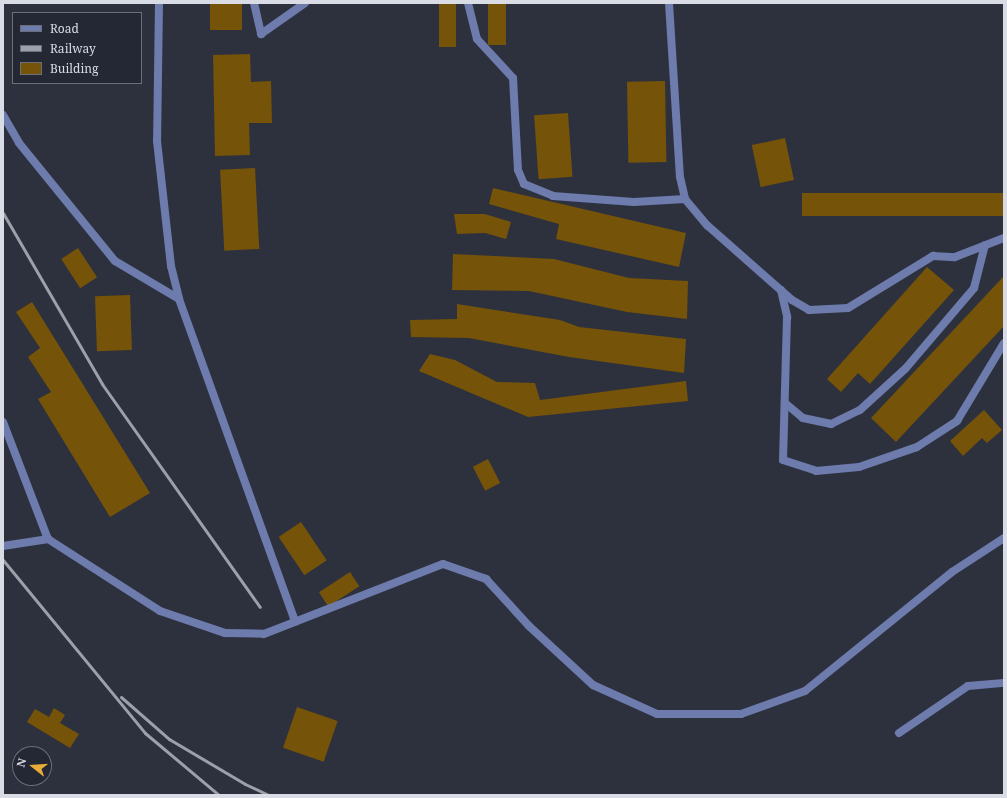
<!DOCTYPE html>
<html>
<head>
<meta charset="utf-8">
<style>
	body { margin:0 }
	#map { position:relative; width:1007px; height:798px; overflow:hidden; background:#2d313e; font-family:"Noto Serif",serif }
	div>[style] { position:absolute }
	.building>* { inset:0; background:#755308; transform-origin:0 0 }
	.service>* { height:8px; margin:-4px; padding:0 4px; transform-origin:4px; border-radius:4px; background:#6d7bad }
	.minor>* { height:8px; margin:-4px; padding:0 4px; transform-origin:4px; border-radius:4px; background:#6d7bad }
	.rail>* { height:3px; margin:-1.5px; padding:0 1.5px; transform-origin:1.5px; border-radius:1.5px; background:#9ca0aa }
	span { translate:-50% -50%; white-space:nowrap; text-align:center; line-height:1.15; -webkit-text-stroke:4px #242734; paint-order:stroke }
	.frame { position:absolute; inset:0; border:4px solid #d9dce4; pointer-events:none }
	.legend { position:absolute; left:12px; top:12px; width:130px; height:72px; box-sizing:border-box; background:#242734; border:1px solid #6c6f7a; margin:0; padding:5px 7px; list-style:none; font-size:12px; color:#d9dce4 }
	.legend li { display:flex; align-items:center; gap:8px; height:20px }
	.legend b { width:20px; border:1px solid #6c6f7a }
	.north { position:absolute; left:12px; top:746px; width:40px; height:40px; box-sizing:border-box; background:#242734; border:1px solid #6c6f7a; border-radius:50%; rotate:287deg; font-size:11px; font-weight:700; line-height:16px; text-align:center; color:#d9dce4 }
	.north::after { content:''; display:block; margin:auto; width:14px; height:18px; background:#e8ab37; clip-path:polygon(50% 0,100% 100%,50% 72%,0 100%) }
</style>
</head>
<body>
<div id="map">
	<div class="building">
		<div style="left:210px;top:3px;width:32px;height:27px"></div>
		<div style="left:439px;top:3px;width:17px;height:44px"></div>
		<div style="left:488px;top:3px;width:18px;height:42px"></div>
		<div style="clip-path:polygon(250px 54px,251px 82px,271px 81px,272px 123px,249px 123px,250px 155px,215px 156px,213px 55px)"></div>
		<div style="left:665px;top:81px;width:81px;height:38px;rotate:89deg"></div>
		<div style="left:568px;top:113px;width:64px;height:34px;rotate:86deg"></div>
		<div style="left:785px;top:138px;width:43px;height:34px;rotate:78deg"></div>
		<div style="left:255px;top:168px;width:81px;height:35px;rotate:87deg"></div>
		<div style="clip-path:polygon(493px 188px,686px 233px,679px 267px,556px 239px,559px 224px,489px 204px)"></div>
		<div style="left:1004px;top:193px;width:23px;height:202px;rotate:90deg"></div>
		<div style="clip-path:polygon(454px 214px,485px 214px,511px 222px,506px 239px,485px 233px,457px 234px)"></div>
		<div style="left:78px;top:248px;width:35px;height:20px;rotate:57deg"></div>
		<div style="clip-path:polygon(453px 254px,554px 259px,629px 278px,688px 281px,687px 319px,627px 312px,529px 291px,452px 290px)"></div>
		<div style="clip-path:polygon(927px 267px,954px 290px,870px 384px,858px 373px,841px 392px,827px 379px)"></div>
		<div style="clip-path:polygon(1004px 276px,1004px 326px,896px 442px,871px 418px)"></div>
		<div style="left:130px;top:295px;width:55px;height:35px;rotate:88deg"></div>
		<div style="clip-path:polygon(32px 302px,150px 493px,110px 517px,38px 399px,51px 392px,28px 357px,40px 348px,16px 312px)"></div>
		<div style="clip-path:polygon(457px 304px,560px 320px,579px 327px,686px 339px,684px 373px,569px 357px,469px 338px,411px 337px,410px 320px,457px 319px)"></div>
		<div style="clip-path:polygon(430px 354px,455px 360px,497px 382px,535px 383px,540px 400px,686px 381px,688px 401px,528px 417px,419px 371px)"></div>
		<div style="clip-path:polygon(984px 410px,1002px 430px,987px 443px,982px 438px,963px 456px,950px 441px)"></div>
		<div style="left:488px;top:459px;width:27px;height:17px;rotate:63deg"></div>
		<div style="left:301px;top:522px;width:46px;height:27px;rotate:56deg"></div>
		<div style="left:350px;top:572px;width:17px;height:37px;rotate:57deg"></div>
		<div style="left:297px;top:707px;width:43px;height:43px;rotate:19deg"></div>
		<div style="clip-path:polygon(54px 708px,65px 715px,60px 723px,79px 734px,70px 748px,27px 722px,35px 709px,49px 717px)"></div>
	</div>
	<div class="service">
		<div style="left:254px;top:3px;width:32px;rotate:77deg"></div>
		<div style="left:261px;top:34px;width:54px;rotate:-35.2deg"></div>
		<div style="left:3px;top:115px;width:32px;rotate:60deg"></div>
		<div style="left:19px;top:143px;width:152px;rotate:50.9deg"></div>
		<div style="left:115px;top:261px;width:74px;rotate:30.7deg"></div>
		<div style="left:680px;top:177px;width:23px;rotate:77deg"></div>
		<div style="left:685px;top:199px;width:35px;rotate:50deg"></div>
		<div style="left:708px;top:226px;width:112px;rotate:41.4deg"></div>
		<div style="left:792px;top:300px;width:20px;rotate:30deg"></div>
		<div style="left:809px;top:310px;width:39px;rotate:-3deg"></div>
		<div style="left:848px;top:308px;width:100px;rotate:-31.5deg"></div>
		<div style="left:933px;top:256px;width:22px;rotate:3deg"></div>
		<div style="left:955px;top:257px;width:53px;rotate:-21.2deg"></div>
		<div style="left:171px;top:266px;width:34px;rotate:76deg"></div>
		<div style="left:179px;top:299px;width:343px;rotate:70.2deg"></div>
		<div style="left:781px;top:290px;width:28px;rotate:77deg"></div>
		<div style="left:787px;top:317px;width:143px;rotate:91.6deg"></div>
		<div style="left:783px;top:460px;width:35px;rotate:18deg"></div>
		<div style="left:816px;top:471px;width:43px;rotate:-5.3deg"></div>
		<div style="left:859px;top:467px;width:61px;rotate:-19deg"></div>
		<div style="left:917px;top:447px;width:48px;rotate:-33deg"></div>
		<div style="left:957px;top:421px;width:91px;rotate:-58.9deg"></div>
		<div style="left:785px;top:403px;width:23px;rotate:40deg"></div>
		<div style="left:803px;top:418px;width:29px;rotate:12deg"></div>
		<div style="left:831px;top:424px;width:32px;rotate:-26deg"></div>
		<div style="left:860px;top:410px;width:62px;rotate:-42.4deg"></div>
		<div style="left:906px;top:368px;width:105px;rotate:-49.6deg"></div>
		<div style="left:974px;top:288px;width:44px;rotate:-75.7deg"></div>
		<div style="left:3px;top:422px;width:125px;rotate:69deg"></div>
		<div style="left:3px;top:546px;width:46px;rotate:-8.8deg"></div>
		<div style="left:48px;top:539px;width:133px;rotate:32.7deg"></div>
		<div style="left:160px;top:611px;width:69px;rotate:18.7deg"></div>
		<div style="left:225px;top:633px;width:39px;rotate:1deg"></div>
		<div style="left:264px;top:634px;width:192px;rotate:-21.4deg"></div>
		<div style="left:443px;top:564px;width:46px;rotate:19.2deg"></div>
		<div style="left:486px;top:579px;width:64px;rotate:47.5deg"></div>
		<div style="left:529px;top:626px;width:87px;rotate:42.7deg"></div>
		<div style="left:593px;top:685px;width:70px;rotate:24.4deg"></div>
		<div style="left:657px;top:714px;width:84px"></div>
		<div style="left:741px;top:714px;width:68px;rotate:-19.8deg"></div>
		<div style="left:805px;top:691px;width:189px;rotate:-39deg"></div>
		<div style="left:952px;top:572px;width:62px;rotate:-33.2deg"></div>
		<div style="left:899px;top:733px;width:83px;rotate:-34.3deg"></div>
		<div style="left:968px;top:686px;width:36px;rotate:-5deg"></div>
	</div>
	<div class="minor">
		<div style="left:159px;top:3px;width:138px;rotate:90.8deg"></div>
		<div style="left:157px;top:141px;width:126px;rotate:83.6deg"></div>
		<div style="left:468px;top:3px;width:37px;rotate:76deg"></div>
		<div style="left:477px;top:39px;width:53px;rotate:47.3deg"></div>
		<div style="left:513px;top:78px;width:92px;rotate:86.9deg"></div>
		<div style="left:518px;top:170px;width:15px;rotate:67deg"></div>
		<div style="left:524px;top:184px;width:31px;rotate:22deg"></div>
		<div style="left:553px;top:196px;width:81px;rotate:4.2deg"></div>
		<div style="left:634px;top:202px;width:51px;rotate:-3.4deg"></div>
		<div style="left:669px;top:3px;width:174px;rotate:86.4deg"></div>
	</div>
	<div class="rail">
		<div style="left:3px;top:213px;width:198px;rotate:59.9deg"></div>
		<div style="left:102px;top:384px;width:273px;rotate:54.7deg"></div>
		<div style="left:3px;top:560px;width:224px;rotate:50.6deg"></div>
		<div style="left:145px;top:733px;width:97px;rotate:40deg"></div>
		<div style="left:121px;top:697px;width:64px;rotate:41.2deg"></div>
		<div style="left:169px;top:739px;width:88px;rotate:30.6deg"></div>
		<div style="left:245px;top:784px;width:26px;rotate:25deg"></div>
	</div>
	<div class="frame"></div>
	<ul class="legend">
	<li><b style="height:5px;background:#6d7bad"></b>Road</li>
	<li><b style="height:5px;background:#9ca0aa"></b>Railway</li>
	<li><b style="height:11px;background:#755308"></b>Building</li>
	</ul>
	<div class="north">N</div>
</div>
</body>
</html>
